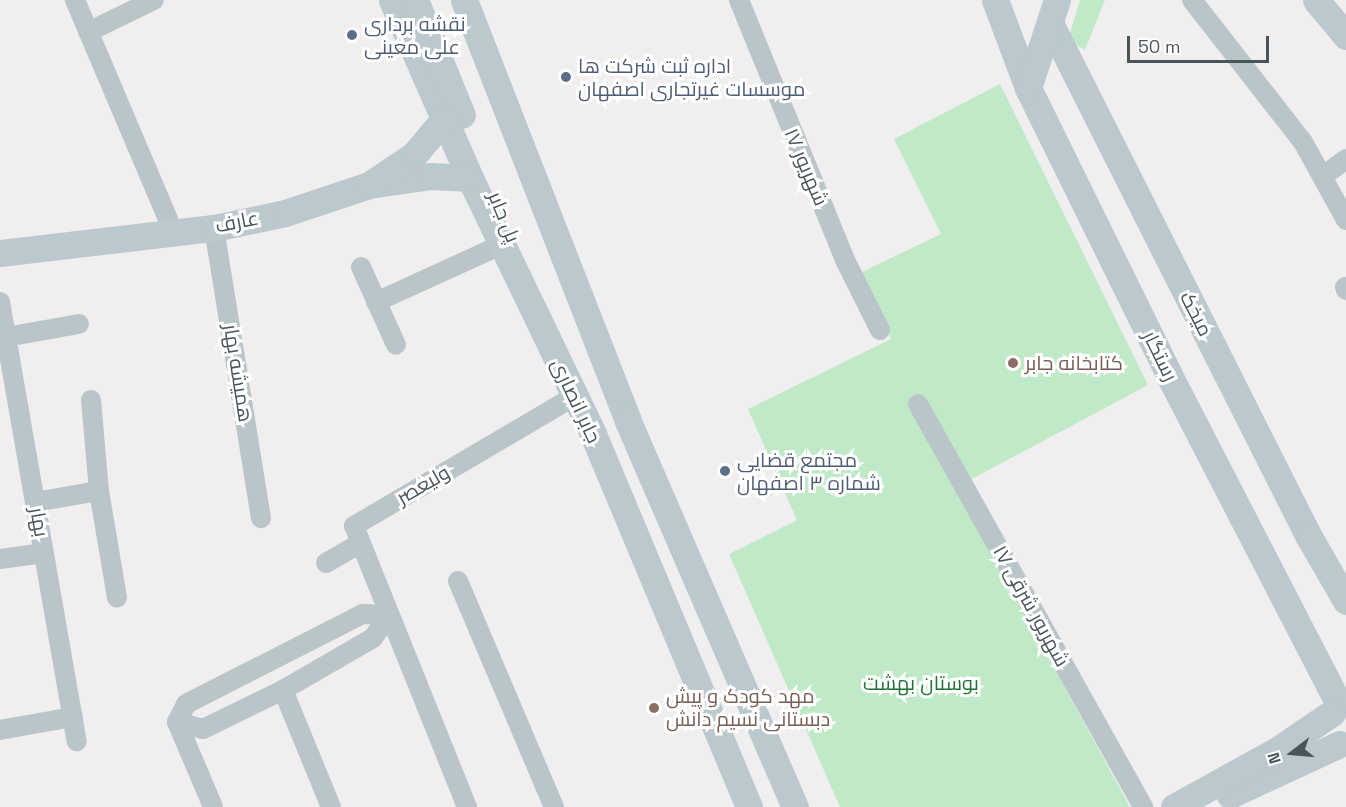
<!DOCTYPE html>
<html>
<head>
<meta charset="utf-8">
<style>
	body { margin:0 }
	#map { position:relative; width:1346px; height:807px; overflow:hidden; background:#f0eeee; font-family:"Space Grotesk",Cairo,sans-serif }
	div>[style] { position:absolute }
	.green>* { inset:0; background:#c0eac7 }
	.street>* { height:20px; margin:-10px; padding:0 10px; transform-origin:10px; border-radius:10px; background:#bac5c9 }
	.secondary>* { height:27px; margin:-13.5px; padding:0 13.5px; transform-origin:13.5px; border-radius:13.5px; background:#bbc8ce }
	.dots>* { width:16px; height:16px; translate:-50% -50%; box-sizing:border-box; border:3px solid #fff; border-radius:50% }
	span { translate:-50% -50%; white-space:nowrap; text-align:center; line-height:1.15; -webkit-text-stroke:6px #fff; paint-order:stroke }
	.service-label { font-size:20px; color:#4e5e75 }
	.left { translate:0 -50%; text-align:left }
	.street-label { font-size:20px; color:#485559 }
	.education-label { font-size:20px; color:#785e54 }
	.park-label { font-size:20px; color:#207337 }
	.north { position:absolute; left:1262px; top:723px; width:60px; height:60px; -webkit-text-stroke:4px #fff; paint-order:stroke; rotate:254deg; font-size:16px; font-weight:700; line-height:24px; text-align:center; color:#485559 }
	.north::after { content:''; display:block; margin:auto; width:21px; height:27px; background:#485559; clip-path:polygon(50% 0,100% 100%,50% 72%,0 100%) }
	.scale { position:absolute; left:1127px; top:36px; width:142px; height:27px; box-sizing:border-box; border:3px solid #485559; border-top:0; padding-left:8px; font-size:18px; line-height:21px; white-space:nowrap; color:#485559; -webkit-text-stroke:4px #fff; paint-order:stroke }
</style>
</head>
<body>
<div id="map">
	<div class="green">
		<div style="clip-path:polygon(1080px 0,1105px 0,1085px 50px,1068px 40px)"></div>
		<div style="clip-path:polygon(1000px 84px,1148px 385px,968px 481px,912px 408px,1130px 807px,840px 807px,729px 554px,797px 520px,748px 409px,891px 339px,860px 273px,941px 234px,894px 139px)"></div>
	</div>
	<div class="street">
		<div style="left:75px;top:0;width:251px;rotate:67deg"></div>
		<div style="left:739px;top:0;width:283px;rotate:67.8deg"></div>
		<div style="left:846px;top:262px;width:76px;rotate:63.4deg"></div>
		<div style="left:1192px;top:0;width:180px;rotate:52deg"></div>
		<div style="left:1303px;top:142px;width:89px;rotate:61.1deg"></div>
		<div style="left:88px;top:32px;width:73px;rotate:-25.9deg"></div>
		<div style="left:1323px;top:176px;width:29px;rotate:-36deg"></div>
		<div style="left:214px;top:228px;width:294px;rotate:80.8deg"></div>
		<div style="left:361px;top:267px;width:85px;rotate:65.8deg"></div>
		<div style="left:1345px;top:287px;width:3px;rotate:72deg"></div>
		<div style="left:0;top:302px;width:446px;rotate:80.1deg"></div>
		<div style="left:376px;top:302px;width:137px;rotate:-24.5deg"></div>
		<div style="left:6px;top:337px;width:74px;rotate:-10.1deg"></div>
		<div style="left:91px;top:400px;width:91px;rotate:85deg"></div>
		<div style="left:99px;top:491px;width:108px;rotate:80.4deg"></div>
		<div style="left:918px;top:404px;width:462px;rotate:60.8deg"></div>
		<div style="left:35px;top:502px;width:65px;rotate:-9.8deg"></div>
		<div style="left:0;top:559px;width:44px;rotate:-7.8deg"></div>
		<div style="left:326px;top:563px;width:39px;rotate:-30deg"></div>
		<div style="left:458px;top:581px;width:246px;rotate:67deg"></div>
		<div style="left:363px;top:614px;width:26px;rotate:2deg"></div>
		<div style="left:389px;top:615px;width:28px;rotate:125deg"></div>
		<div style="left:373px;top:638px;width:104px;rotate:150deg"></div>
		<div style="left:283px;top:690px;width:89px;rotate:154deg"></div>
		<div style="left:203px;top:729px;width:27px;rotate:-165deg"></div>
		<div style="left:177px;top:722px;width:20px;rotate:-63deg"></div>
		<div style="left:186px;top:704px;width:199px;rotate:-27deg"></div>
		<div style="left:283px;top:690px;width:126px;rotate:67.7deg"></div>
		<div style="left:177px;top:722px;width:92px;rotate:67deg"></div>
		<div style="left:0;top:730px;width:74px;rotate:-10.1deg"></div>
		<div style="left:467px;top:807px;width:303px;rotate:-111.9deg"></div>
		<div style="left:354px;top:526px;width:256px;rotate:-30.5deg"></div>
	</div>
	<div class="secondary">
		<div style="left:392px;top:0;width:194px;rotate:66.3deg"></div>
		<div style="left:470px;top:178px;width:284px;rotate:64.3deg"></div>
		<div style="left:593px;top:434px;width:404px;rotate:67.3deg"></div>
		<div style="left:415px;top:0;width:124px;rotate:67.8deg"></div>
		<div style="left:464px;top:0;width:450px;rotate:68.7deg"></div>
		<div style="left:627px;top:419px;width:423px;rotate:66.6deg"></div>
		<div style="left:995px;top:0;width:94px;rotate:69.4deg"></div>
		<div style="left:1028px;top:88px;width:320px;rotate:63.8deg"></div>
		<div style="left:1169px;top:375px;width:370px;rotate:62.7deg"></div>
		<div style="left:1316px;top:0;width:47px;rotate:50.2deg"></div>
		<div style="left:1051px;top:25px;width:571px;rotate:63.26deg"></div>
		<div style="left:1308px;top:535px;width:76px;rotate:60.1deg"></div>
		<div style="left:1028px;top:88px;width:93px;rotate:-71.8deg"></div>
		<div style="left:376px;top:184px;width:56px;rotate:-8.3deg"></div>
		<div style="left:431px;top:176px;width:39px;rotate:3deg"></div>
		<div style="left:0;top:253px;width:215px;rotate:-6.7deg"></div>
		<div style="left:214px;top:228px;width:73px;rotate:-11.9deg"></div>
		<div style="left:285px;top:213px;width:89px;rotate:-18.4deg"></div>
		<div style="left:369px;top:185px;width:54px;rotate:-33.7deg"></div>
		<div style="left:414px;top:155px;width:47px;rotate:-50.2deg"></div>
		<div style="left:1230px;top:795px;width:121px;rotate:-24.9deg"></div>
		<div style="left:1174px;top:807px;width:120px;rotate:-28.9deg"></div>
		<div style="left:1279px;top:749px;width:65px;rotate:-34.4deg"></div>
	</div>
	<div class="dots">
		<div style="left:352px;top:35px;background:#5c6f8a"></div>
		<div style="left:566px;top:77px;background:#5c6f8a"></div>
		<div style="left:1013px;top:363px;background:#8d6e63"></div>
		<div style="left:725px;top:471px;background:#5c6f8a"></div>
		<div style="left:654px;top:708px;background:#8d6e63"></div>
	</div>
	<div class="service-label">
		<span class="left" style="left:364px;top:36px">نقشه برداری<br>علی معینی</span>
		<span class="left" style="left:578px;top:78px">اداره ثبت شرکت ها<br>موسسات غیرتجاری اصفهان</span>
		<span class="left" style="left:737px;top:472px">مجتمع قضایی<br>شماره ۳ اصفهان</span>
	</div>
	<div class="street-label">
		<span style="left:806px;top:167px;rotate:67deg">۱۷ شهریور</span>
		<span style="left:504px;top:217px;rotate:68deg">پل جابر</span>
		<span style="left:237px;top:222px;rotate:-11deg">عارف</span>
		<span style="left:1196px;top:314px;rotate:63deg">میخک</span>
		<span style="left:1160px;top:356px;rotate:64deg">رستگار</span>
		<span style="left:238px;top:373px;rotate:81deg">همیشه بهار</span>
		<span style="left:576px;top:401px;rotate:65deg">جابر انصاری</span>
		<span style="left:423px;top:485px;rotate:-30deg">ولیعصر</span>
		<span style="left:39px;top:522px;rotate:80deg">بهار</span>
		<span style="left:1031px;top:606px;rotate:61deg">۱۷ شهریور شرقی</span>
	</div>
	<div class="education-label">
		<span class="left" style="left:1025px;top:363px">کتابخانه جابر</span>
		<span class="left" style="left:666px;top:708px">مهد کودک و پیش<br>دبستانی نسیم دانش</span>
	</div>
	<div class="park-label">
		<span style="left:921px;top:683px">بوستان بهشت</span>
	</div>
	<div class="north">N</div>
	<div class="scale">50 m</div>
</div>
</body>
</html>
